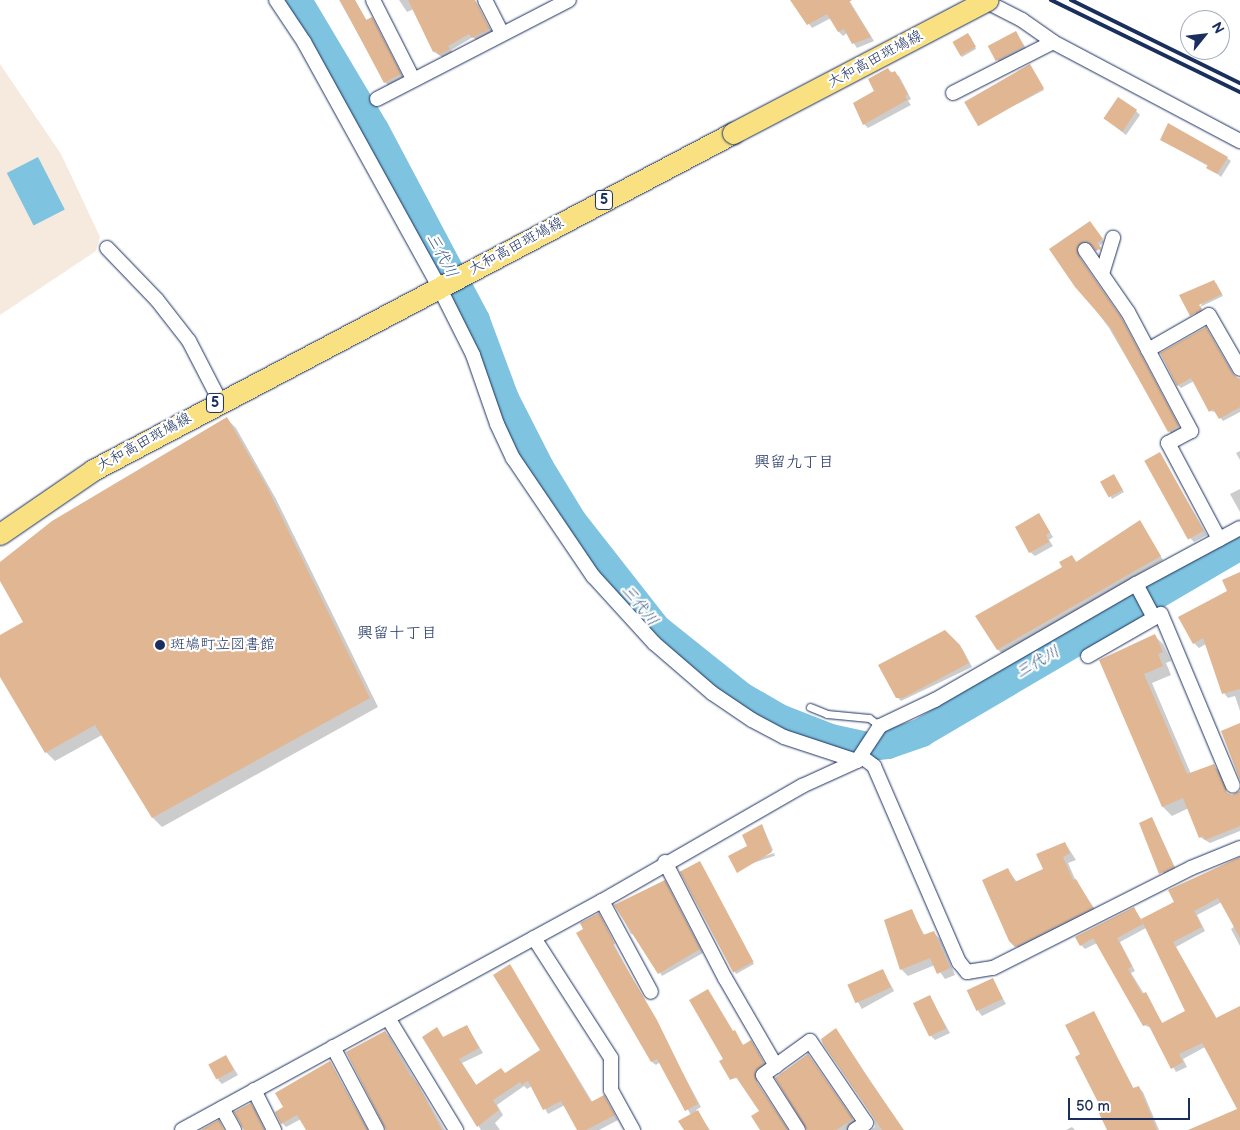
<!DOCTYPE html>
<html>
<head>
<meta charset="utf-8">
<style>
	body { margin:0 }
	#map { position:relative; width:1240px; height:1130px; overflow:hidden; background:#fff; font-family:"Balsamiq Sans","Klee One",sans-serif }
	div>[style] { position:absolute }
	.built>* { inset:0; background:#f6e9de }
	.water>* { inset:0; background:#7ec3df; transform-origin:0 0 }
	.shadow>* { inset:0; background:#0003; transform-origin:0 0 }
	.river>* { height:29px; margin:-14.5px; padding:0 14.5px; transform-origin:14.5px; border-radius:14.5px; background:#7ec3df }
	.building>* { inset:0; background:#e1b692; transform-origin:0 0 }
	.roads { filter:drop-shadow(0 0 1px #1b2f5e) drop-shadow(0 0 1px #1b2f5e) }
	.service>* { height:7px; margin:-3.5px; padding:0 3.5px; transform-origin:3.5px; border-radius:3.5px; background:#fff }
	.minor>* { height:14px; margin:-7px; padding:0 7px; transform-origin:7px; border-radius:7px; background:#fff }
	.primary>* { height:21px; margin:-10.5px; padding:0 10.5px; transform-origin:10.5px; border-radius:10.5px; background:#f9e181 }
	.rail>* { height:4px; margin:-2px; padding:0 2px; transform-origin:2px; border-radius:2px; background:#1b2f5e }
	.bridges { filter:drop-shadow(0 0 1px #1b2f5e) drop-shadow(0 0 1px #1b2f5e) }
	.primary-bridge>* { height:21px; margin:-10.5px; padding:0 10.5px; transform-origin:10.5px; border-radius:10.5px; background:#f9e181 }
	.dots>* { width:14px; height:14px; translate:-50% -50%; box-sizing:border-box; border:2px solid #fff; border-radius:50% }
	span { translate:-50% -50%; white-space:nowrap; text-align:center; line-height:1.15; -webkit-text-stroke:4.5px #fff; paint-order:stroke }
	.shield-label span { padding:1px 4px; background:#fff; border:1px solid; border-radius:4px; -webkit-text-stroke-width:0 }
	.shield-label { font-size:14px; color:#1b2f5e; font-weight:700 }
	.street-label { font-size:15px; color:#1b2f5e }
	.poi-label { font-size:15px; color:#1b2f5e }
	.left { translate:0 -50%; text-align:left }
	.water-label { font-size:16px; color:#395b85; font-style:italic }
	.neighbourhood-label { font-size:16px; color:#1b2f5e }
	.north { position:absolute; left:1180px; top:10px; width:50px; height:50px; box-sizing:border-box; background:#fff; border:1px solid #a4acbf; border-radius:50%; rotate:61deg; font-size:14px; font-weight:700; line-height:20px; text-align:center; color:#1b2f5e }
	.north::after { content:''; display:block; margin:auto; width:18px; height:22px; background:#1b2f5e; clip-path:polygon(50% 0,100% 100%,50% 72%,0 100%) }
	.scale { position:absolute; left:1068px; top:1098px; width:122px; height:22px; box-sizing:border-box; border:2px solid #1b2f5e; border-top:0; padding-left:6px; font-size:15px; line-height:18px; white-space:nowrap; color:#1b2f5e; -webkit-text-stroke:4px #fff; paint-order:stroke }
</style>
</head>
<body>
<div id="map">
	<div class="built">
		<div style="clip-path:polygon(0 64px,61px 154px,100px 237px,96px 251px,0 315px)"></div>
	</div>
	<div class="water">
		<div style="left:38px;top:157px;width:59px;height:35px;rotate:63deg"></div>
	</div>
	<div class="shadow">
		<div style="clip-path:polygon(339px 0,355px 0,367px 21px,372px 19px,374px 21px,403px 77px,388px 85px,385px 82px)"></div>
		<div style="clip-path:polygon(399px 0,470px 0,493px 33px,477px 41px,473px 37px,451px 50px,453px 53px,444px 58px,434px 52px,414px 9px,407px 12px)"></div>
		<div style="clip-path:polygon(792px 0,849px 0,874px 41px,857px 48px,847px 33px,843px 36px,839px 32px,831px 18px,812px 28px)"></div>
		<div style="clip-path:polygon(1016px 33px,1027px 50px,1001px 65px,989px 47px)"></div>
		<div style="clip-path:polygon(970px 36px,976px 49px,962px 57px,960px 55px)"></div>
		<div style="clip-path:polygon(1031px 67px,1044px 90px,979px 124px,978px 122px)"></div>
		<div style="clip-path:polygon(888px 70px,899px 76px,911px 99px,908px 101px,911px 105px,868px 128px,864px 124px)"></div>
		<div style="clip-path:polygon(1136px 111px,1140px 115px,1126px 135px,1109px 122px)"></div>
		<div style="clip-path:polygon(1161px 140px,1227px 158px,1231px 161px,1221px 177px,1208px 166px)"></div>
		<div style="clip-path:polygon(1092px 225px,1104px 242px,1099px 246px,1102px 251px,1087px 243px,1079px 249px,1080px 258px,1123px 321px,1180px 429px,1171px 434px,1109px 328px,1051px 249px)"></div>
		<div style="clip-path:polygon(1216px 283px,1223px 296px,1200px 307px,1202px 311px,1193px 317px)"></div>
		<div style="clip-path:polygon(1208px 331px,1236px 378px,1240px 378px,1240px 412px,1223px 421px,1216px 412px,1210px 411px,1194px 381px,1181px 388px,1178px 385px,1161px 354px)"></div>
		<div style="clip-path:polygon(227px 419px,236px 428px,276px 499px,378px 707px,162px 827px,153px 818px,102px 735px,55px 761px,46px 752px,0 674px,0 636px,24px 623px,0 578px,0 563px)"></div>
		<div style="clip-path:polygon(1240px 451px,1240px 460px,1236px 453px)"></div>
		<div style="clip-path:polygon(1160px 454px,1207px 535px,1194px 542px,1190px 538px)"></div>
		<div style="clip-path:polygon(1114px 476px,1124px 492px,1112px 499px,1111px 497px)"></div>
		<div style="clip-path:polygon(1240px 489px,1240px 512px,1230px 494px)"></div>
		<div style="clip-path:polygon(1039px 515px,1053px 537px,1049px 540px,1053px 546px,1035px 556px,1030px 552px)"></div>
		<div style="clip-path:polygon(1140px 522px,1163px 560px,1002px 653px,998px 650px,977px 617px,1064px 567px,1072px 556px,1077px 563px)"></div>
		<div style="clip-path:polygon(1240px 573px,1240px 711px,1235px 696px,1228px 698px,1224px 693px,1206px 644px,1199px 648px,1194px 643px)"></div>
		<div style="clip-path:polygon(945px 631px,963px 650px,972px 667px,901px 701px,897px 697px)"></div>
		<div style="clip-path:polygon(1154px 635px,1163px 644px,1171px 661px,1166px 663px,1171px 675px,1152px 683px,1191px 774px,1214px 766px,1223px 775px,1229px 789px,1172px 816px,1163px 807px,1101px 660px)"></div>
		<div style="left:1152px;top:818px;width:59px;height:13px;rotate:65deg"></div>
		<div style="clip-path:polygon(1240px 818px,1240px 831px,1210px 843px,1200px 837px)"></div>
		<div style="clip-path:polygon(762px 825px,773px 850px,738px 871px,749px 846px)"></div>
		<div style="clip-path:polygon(1065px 843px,1076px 860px,1068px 863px,1075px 879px,1098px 914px,1022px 952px,1010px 940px,1008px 870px,1017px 882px,1044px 870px)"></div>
		<div style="left:774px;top:853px;width:3px;height:40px;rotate:72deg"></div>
		<div style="clip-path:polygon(700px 862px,754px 964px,736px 974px,735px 972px)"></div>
		<div style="clip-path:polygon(evenodd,1240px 865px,1240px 946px,1231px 929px,1235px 926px,1222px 902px,1197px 915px,1205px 931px,1176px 947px,1217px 1019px,1240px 1007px,1240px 1130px,1189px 1130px,1239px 1110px,1205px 1047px,1183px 1059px,1187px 1067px,1176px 1072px,1151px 1028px,1144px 1025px,1097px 943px,1085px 949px,1081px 945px,1133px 908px,1142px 920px,1240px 865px,1146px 928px,1186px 1011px,1163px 1024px,1131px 973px,1135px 971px,1120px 942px,1146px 928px)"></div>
		<div style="clip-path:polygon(667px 885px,703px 953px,662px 976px,637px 935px,631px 934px,616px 905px)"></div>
		<div style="clip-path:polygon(911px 910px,925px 936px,933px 932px,940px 939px,955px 975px,945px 979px,935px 965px,908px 976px,902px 970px,885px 921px)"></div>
		<div style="clip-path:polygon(600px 918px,701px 1107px,696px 1110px,710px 1130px,685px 1130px,691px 1115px,660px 1062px,656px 1065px,652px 1062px,578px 934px)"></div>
		<div style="clip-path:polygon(510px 966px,593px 1103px,604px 1097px,618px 1120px,599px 1130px,578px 1130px,565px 1105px,548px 1114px,532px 1086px,527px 1089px,524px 1086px,497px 1105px,503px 1115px,495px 1123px,500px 1130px,481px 1130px,424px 1038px,437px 1029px,444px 1038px,467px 1026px,483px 1053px,462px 1063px,477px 1086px,505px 1074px,542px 1051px)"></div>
		<div style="left:883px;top:971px;width:23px;height:37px;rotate:61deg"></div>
		<div style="clip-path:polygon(993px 980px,1006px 1004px,982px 1016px,978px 1011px)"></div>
		<div style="clip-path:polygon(930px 997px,950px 1033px,935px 1040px,931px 1036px)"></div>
		<div style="clip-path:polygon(1093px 1013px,1134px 1089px,1138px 1087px,1143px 1092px,1159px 1130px,1108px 1130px,1082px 1055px)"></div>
		<div style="clip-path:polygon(385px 1032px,389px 1036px,445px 1130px,386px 1130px)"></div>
		<div style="clip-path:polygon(838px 1032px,903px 1130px,871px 1130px,875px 1127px,874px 1118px)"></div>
		<div style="clip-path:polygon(733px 1033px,744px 1046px,753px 1044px,766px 1066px,757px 1073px,757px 1083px,788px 1130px,762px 1130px,760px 1112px,738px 1078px,731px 1079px,724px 1059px)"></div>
		<div style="clip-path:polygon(226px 1056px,238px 1075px,222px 1084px,218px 1080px)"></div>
		<div style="clip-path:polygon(810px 1058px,855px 1123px,849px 1130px,808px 1130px)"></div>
		<div style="clip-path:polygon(330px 1062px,368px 1130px,307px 1130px,301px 1119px,286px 1127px,282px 1123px,285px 1108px)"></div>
		<div style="clip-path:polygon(250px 1104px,254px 1108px,265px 1130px,244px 1130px,236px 1112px)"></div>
		<div style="clip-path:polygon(1072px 1127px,1075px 1130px,1066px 1130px)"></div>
	</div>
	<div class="river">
		<div style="left:297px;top:0;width:150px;rotate:59.2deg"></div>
		<div style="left:374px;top:129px;width:216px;rotate:62.1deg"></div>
		<div style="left:475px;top:320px;width:83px;rotate:69.6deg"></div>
		<div style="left:504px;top:398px;width:77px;rotate:63.1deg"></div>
		<div style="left:539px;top:467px;width:63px;rotate:58.6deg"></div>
		<div style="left:572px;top:521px;width:136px;rotate:51.9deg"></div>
		<div style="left:656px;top:628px;width:109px;rotate:38.7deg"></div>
		<div style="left:741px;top:696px;width:44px;rotate:30.1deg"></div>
		<div style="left:779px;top:718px;width:55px;rotate:21.4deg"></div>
		<div style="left:830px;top:738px;width:40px;rotate:12deg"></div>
		<div style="left:869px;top:746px;width:18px;rotate:-6deg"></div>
		<div style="left:887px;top:744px;width:36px;rotate:-19deg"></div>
		<div style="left:921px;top:732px;width:370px;rotate:-30.4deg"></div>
	</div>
	<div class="building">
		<div style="clip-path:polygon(340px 0,355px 0,366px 20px,372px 17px,401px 74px,384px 83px)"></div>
		<div style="clip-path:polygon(408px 0,475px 0,490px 29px,472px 38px,469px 34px,448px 46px,450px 49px,439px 55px,436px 51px,433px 52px)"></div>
		<div style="clip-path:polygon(790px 0,852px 0,849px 2px,871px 37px,852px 44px,844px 29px,838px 32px,827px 14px,807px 25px)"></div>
		<div style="left:1016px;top:31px;width:17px;height:32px;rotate:62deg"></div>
		<div style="left:968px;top:33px;width:16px;height:18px;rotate:60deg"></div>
		<div style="left:1030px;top:64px;width:28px;height:76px;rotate:60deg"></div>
		<div style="clip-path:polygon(888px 68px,891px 73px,895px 71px,908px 94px,905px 96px,907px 100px,863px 125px,853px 103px,874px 91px,868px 79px)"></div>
		<div style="left:1118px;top:97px;width:23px;height:26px;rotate:34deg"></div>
		<div style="clip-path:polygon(1168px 123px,1228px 157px,1217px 174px,1206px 168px,1208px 165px,1160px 140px)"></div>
		<div style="clip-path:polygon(1090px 221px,1103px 239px,1097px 243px,1101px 248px,1096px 251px,1089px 242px,1084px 241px,1077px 246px,1078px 255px,1121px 317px,1179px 426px,1168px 432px,1110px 327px,1075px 287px,1049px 249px)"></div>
		<div style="clip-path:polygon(1214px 280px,1222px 294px,1199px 305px,1202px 309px,1190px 316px,1179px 295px)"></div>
		<div style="clip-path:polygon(1206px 327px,1232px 373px,1240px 380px,1240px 407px,1219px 419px,1213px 409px,1209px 412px,1191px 378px,1177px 386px,1160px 353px)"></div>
		<div style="clip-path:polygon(227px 417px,268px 489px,370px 698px,152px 818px,95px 725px,45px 753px,0 677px,0 635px,23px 622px,0 581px,0 562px,52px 521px)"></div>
		<div style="left:1160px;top:452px;width:90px;height:18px;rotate:61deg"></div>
		<div style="left:1114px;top:474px;width:18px;height:16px;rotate:61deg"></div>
		<div style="clip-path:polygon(1039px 513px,1050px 532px,1046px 535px,1049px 542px,1029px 553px,1015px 527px)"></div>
		<div style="clip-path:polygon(1140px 520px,1161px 556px,997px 650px,975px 616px,1062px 567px,1059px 562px,1072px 555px,1076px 562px)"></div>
		<div style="clip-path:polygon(1240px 572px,1240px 689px,1222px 694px,1203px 638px,1193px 644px,1178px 617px,1227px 591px,1222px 580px)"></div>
		<div style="clip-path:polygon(945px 630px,960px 645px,969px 663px,903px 698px,896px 698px,878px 665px)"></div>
		<div style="clip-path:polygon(1155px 634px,1163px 652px,1158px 654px,1163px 666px,1144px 674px,1187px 774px,1214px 764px,1227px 793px,1232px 795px,1240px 791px,1240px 826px,1205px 840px,1203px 836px,1199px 838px,1183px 798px,1162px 807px,1099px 660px)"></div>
		<div style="clip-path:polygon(1240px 723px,1240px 780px,1221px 731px)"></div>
		<div style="clip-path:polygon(1152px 817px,1174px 867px,1159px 874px,1139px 823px)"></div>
		<div style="clip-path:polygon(762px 824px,772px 852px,737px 873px,728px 856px,747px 846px,742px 835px)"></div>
		<div style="clip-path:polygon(1065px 842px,1070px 853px,1063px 857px,1073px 880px,1076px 879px,1093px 908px,1015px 947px,1009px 941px,982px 880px,1008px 868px,1015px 882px,1043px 869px,1036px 854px)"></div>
		<div style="clip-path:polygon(1240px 857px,1240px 938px,1218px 898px,1194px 911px,1202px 927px,1173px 942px,1216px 1018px,1240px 1006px,1240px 1130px,1188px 1130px,1237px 1109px,1208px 1054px,1202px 1043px,1179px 1054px,1183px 1062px,1171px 1069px,1148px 1024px,1143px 1026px,1093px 938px,1080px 946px,1075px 937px,1134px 907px,1143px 924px,1117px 938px,1132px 966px,1128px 969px,1142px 994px,1146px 992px,1162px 1023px,1185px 1011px,1141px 919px,1174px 902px,1168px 890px)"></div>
		<div style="left:700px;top:861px;width:114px;height:23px;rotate:62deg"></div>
		<div style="clip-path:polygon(665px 880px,700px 949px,658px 974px,614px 905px)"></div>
		<div style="clip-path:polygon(912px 909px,923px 935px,934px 931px,950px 968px,937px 974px,930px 958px,900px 970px,884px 920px)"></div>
		<div style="clip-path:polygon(599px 913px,615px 944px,613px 945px,657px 1020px,698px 1104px,685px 1111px,657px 1059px,651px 1062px,576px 933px,583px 929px,580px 923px)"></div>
		<div style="clip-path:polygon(510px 964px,591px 1102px,604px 1095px,615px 1115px,586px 1130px,577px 1130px,561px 1101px,543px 1110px,528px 1081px,522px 1085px,520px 1082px,493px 1100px,499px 1110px,477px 1127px,422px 1037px,437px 1027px,443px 1037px,467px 1025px,479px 1048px,459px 1059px,476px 1085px,501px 1068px,505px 1073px,540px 1050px,493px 975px)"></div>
		<div style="left:883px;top:969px;width:20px;height:39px;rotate:66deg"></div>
		<div style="left:993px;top:978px;width:23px;height:29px;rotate:65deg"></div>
		<div style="clip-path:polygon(708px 989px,733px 1031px,735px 1030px,743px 1045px,751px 1040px,764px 1063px,755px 1071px,755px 1079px,788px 1130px,760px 1130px,751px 1116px,759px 1111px,736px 1077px,730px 1080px,719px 1061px,723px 1059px,689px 1000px)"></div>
		<div style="left:930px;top:995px;width:37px;height:19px;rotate:64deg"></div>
		<div style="clip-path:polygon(1094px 1011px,1133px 1088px,1139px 1086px,1157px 1130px,1107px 1130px,1096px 1107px,1100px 1106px,1075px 1057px,1080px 1054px,1065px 1025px)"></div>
		<div style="clip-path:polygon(836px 1028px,866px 1075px,904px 1130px,882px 1130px,823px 1044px,821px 1039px)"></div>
		<div style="clip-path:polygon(385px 1031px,410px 1075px,417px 1083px,442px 1130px,386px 1130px,346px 1052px)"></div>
		<div style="clip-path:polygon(808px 1054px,853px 1119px,836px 1130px,807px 1130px,775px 1078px)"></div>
		<div style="left:226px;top:1055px;width:17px;height:20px;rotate:62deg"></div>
		<div style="clip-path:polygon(330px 1061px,367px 1130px,306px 1130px,297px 1115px,281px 1124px,275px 1112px,283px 1107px,275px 1093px)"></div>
		<div style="clip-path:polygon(251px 1103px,264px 1130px,244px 1130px,234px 1112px)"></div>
		<div style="clip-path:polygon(698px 1110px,709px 1130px,684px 1130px,678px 1121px)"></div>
		<div style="clip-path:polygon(219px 1120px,224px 1130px,201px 1130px,206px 1127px)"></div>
	</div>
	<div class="roads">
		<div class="service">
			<div style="left:810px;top:707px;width:18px;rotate:22deg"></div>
			<div style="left:827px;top:714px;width:42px;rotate:5.4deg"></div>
			<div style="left:869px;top:718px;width:14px;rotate:36deg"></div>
		</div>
		<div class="minor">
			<div style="left:276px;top:0;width:50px;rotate:56.3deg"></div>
			<div style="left:304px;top:42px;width:280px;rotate:61.1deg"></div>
			<div style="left:439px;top:287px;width:76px;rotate:63.4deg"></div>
			<div style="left:473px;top:355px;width:73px;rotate:70.8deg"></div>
			<div style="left:497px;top:424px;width:38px;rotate:65deg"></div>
			<div style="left:513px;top:458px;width:143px;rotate:55.9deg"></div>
			<div style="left:593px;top:576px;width:91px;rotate:47.7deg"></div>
			<div style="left:654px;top:643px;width:77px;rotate:40.8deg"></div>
			<div style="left:712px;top:693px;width:48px;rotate:34deg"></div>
			<div style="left:752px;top:720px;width:36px;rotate:28deg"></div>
			<div style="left:784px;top:737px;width:77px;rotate:18.2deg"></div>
			<div style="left:373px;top:0;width:89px;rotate:63.1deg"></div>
			<div style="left:485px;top:0;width:38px;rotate:63deg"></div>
			<div style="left:983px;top:0;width:44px;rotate:27.1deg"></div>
			<div style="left:1022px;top:20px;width:38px;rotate:35deg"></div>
			<div style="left:1053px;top:42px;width:212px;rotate:27.9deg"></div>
			<div style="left:953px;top:93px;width:112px;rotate:-27deg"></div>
			<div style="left:377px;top:99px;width:216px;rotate:-27.3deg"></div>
			<div style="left:107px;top:248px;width:72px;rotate:46.1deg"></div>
			<div style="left:157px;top:300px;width:52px;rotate:52deg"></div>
			<div style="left:189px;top:341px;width:68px;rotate:62.7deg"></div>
			<div style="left:1085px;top:250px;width:75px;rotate:55.3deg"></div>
			<div style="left:1128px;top:312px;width:135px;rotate:62.1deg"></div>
			<div style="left:1191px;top:431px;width:26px;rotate:152deg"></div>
			<div style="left:1168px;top:443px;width:109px;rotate:62deg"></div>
			<div style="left:1102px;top:274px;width:38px;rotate:-73deg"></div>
			<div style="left:1148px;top:350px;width:70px;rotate:-29.8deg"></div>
			<div style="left:1209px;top:315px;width:62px;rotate:60.1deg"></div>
			<div style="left:1136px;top:584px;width:38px;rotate:62deg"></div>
			<div style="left:1088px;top:656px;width:84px;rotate:-29.9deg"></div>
			<div style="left:1161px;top:614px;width:186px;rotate:67.3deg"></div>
			<div style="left:862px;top:757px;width:15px;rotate:37deg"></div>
			<div style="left:874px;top:766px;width:214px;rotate:66.6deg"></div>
			<div style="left:959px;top:962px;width:13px;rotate:51deg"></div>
			<div style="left:967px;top:972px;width:26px;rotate:-9deg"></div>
			<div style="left:993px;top:968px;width:222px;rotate:-26.8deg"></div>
			<div style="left:1191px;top:868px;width:53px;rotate:-22.2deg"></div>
			<div style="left:665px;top:862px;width:131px;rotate:62.7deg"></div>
			<div style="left:725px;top:978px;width:102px;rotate:59.9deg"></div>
			<div style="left:602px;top:901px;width:103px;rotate:61.7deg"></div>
			<div style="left:534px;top:938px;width:143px;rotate:57.3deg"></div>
			<div style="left:611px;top:1058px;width:32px;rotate:90deg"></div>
			<div style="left:611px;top:1090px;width:46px;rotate:61.2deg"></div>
			<div style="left:388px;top:1018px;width:131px;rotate:58.7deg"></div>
			<div style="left:333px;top:1047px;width:94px;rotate:62.1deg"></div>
			<div style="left:254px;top:1090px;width:45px;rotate:63.4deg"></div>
			<div style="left:222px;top:1108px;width:25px;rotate:61deg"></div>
			<div style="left:182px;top:1130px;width:478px;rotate:-28.6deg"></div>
			<div style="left:602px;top:901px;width:231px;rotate:-29.9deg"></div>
			<div style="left:802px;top:786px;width:60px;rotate:-24.4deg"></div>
			<div style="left:857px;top:761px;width:42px;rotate:-56.7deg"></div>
			<div style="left:880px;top:726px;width:61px;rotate:-25.3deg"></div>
			<div style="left:935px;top:700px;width:232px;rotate:-30deg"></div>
			<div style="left:1136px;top:584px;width:118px;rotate:-28.3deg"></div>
			<div style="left:798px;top:1130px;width:65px;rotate:-122.5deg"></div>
			<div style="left:763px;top:1075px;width:58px;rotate:-35.9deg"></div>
			<div style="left:810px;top:1041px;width:99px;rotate:55.7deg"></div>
			<div style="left:866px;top:1123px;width:13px;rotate:148deg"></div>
		</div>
		<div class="primary">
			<div style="left:0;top:534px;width:113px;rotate:-34.5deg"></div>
			<div style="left:93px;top:470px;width:723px;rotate:-27.77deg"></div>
		</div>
	</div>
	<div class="rail">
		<div style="left:1051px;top:0;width:210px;rotate:26deg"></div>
		<div style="left:1071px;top:0;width:188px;rotate:26.2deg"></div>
	</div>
	<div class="bridges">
		<div class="primary-bridge">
			<div style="left:733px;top:133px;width:287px;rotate:-27.6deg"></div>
		</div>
	</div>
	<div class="dots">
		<div style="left:160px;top:645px;background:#1b2f5e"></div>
	</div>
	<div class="shield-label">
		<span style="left:604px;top:200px">5</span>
		<span style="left:215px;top:403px">5</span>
	</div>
	<div class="street-label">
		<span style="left:875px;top:59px;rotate:-28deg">大和高田斑鳩線</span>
		<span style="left:516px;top:246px;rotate:-28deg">大和高田斑鳩線</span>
		<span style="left:144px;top:442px;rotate:-29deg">大和高田斑鳩線</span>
	</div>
	<div class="poi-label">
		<span class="left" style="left:170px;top:645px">斑鳩町立図書館</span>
	</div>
	<div class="water-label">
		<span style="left:441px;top:256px;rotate:62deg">三代川</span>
		<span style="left:639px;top:606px;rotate:51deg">三代川</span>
		<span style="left:1038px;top:663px;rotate:-30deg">三代川</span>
	</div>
	<div class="neighbourhood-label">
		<span style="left:794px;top:463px">興留九丁目</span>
		<span style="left:397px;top:634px">興留十丁目</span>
	</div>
	<div class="north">N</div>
	<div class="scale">50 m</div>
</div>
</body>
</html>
